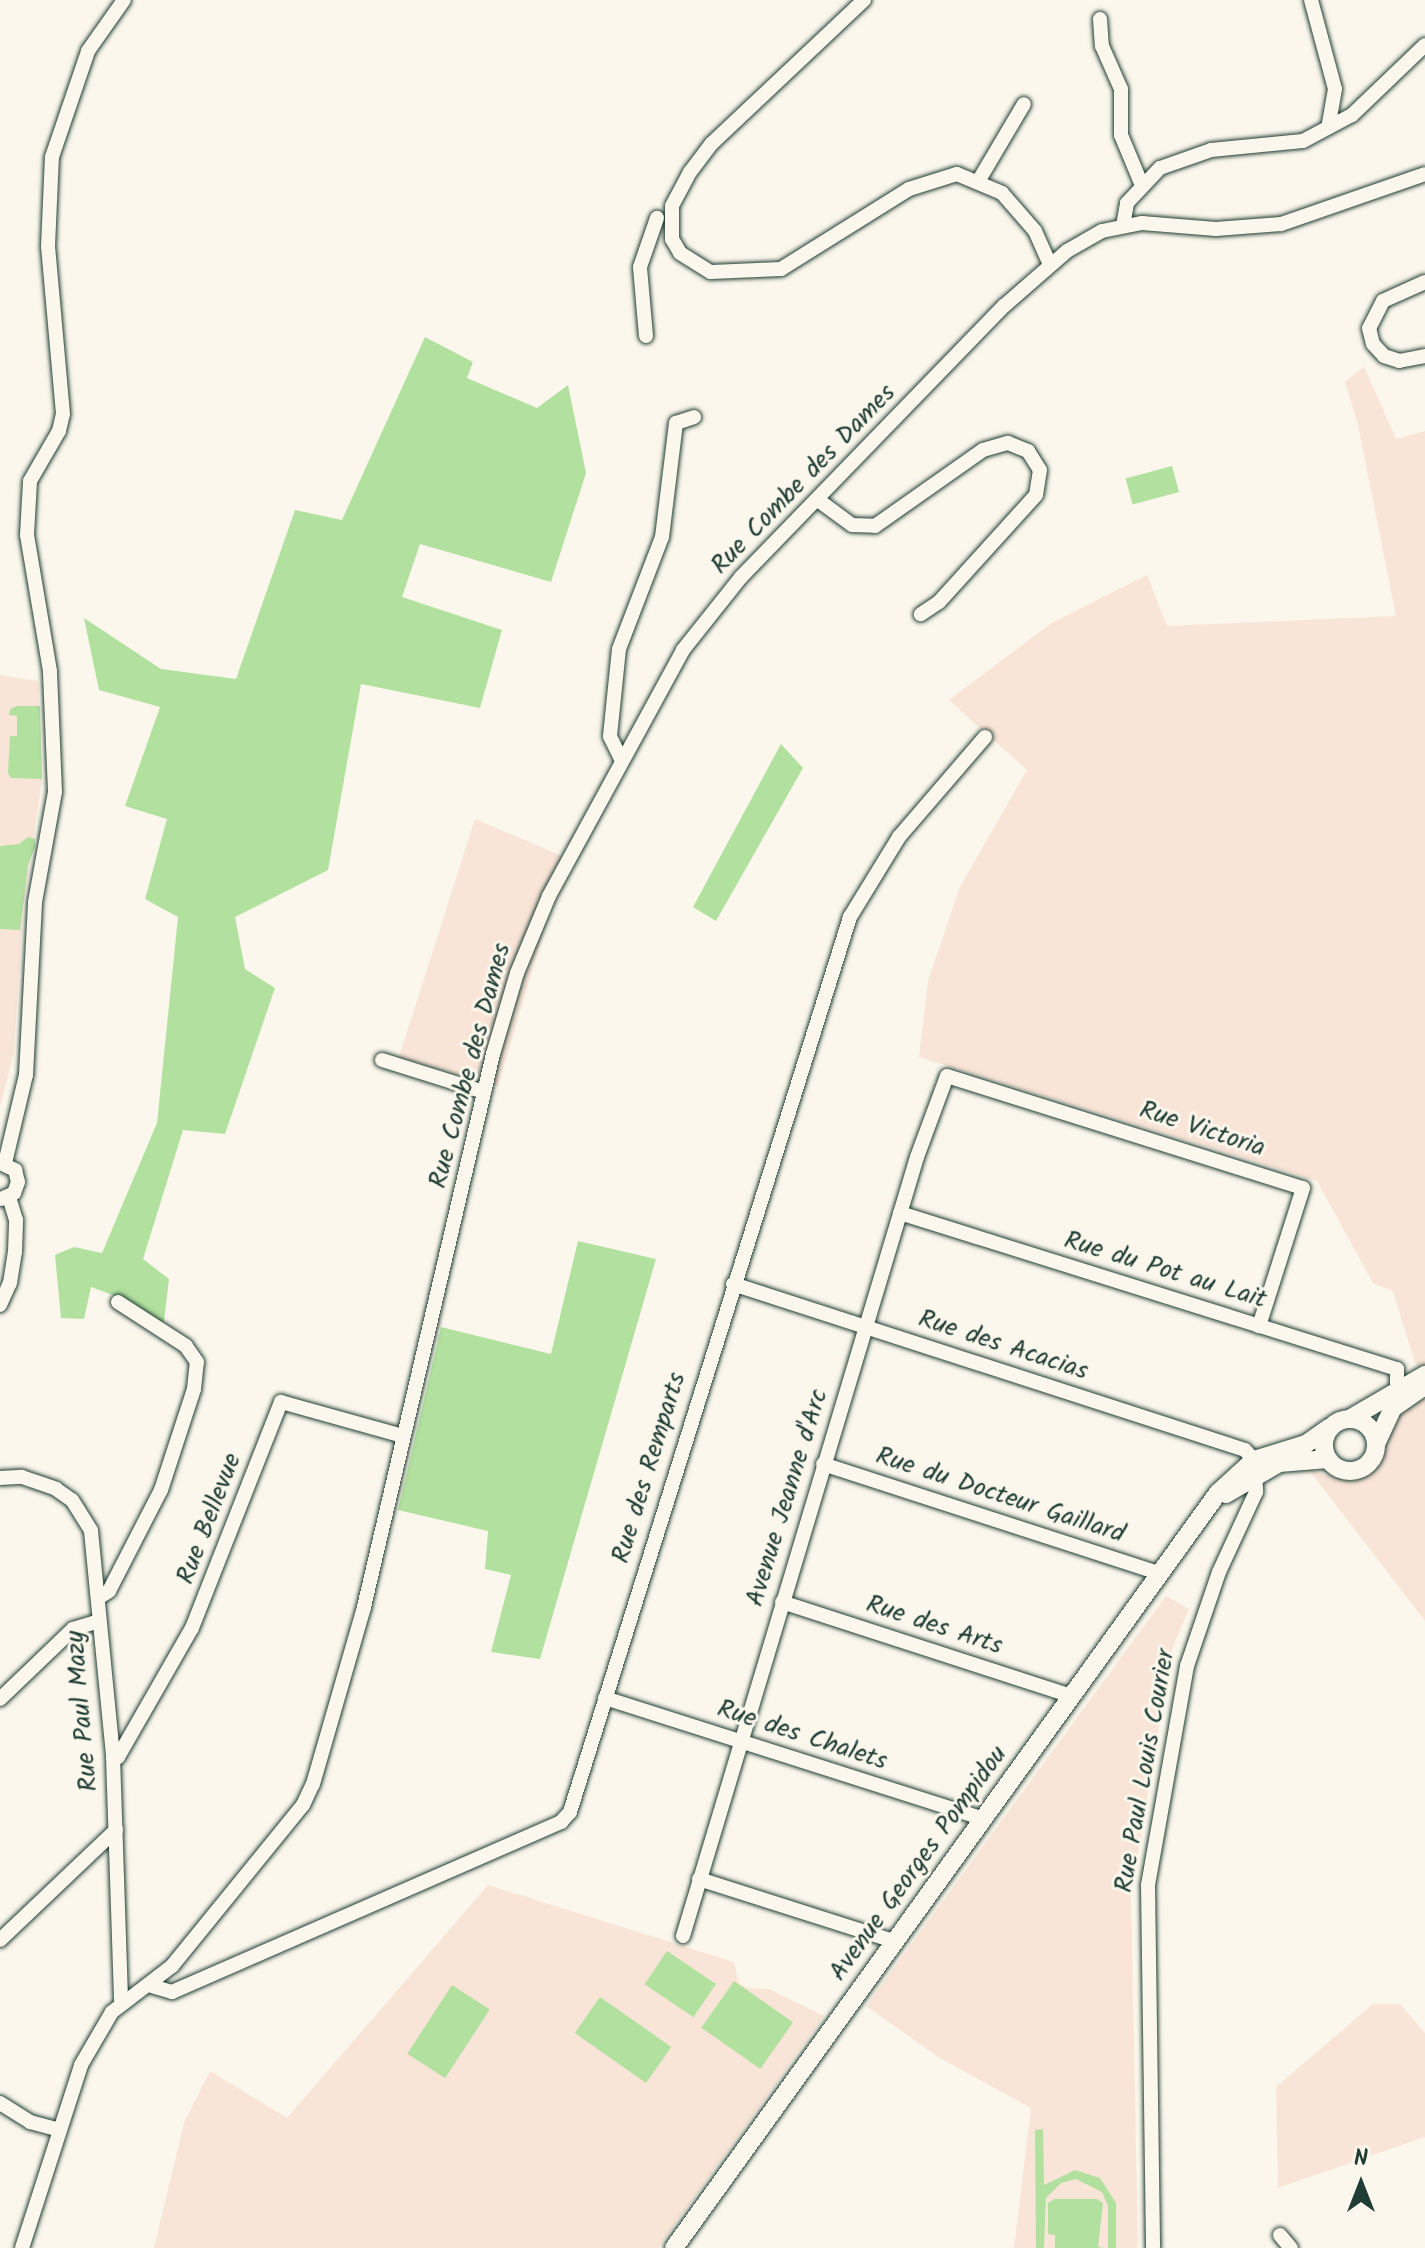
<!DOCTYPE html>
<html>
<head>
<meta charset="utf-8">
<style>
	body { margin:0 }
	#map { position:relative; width:1425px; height:2248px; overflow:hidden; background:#fbf7ec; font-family:Kalam,sans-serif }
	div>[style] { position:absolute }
	.built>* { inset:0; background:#f9e5d8 }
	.green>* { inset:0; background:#b2e09f; transform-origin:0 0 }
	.roads { filter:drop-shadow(0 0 2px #1f3d34) drop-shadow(0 0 2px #1f3d34) }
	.street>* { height:14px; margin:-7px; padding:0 7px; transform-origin:7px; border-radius:7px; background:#fbf7ec }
	.secondary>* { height:18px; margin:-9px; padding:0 9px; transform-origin:9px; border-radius:9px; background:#fbf7ec }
	.secondary>.ring { margin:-9px; padding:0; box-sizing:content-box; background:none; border:18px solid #fbf7ec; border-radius:50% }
	span { translate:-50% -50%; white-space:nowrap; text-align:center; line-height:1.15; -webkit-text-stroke:6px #fbf7ec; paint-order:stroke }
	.street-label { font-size:26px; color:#1f3d34 }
	.north { position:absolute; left:1321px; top:2144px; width:80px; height:80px; -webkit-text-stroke:6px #fbf7ec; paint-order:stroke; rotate:0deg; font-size:22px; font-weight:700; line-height:32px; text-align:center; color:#1f3d34 }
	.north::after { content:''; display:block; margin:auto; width:28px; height:36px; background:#1f3d34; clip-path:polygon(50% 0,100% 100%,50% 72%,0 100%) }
</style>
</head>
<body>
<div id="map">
	<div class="built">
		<div style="clip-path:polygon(1364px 366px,1396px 439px,1425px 431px,1425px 1374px,1415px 1363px,1393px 1291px,1373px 1283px,1317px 1181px,919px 1057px,928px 981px,960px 887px,1027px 770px,949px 700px,1050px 624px,1147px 575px,1167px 626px,1396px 616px,1358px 425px,1345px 382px)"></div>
		<div style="clip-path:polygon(0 675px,38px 681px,42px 779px,23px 908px,14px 1052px,0 1107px)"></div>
		<div style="clip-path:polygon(475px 819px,576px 862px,549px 913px,498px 1086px,399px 1057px)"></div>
		<div style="clip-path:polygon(1425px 1391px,1425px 1621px,1309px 1470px,1354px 1482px,1381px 1464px,1396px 1415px)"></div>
		<div style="clip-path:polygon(1166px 1596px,1189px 1609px,1172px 1649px,1131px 1894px,1138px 2248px,1014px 2248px,1031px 2108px,940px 2058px,866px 2006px)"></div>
		<div style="clip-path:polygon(488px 1885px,734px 1962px,739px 1983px,747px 1988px,769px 1989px,824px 2016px,658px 2248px,154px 2248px,184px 2123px,210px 2071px,287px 2118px)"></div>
		<div style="clip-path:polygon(1373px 2004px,1400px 2004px,1425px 2033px,1425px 2137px,1278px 2188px,1276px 2087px)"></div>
	</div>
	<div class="green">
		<div style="clip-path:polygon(425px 337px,473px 362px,467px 378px,537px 408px,568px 385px,586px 473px,551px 582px,420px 544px,402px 597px,502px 630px,480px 708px,361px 684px,328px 870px,235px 917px,245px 969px,275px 988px,225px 1134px,183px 1130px,143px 1259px,169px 1279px,163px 1329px,129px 1301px,91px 1287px,84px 1319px,61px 1318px,55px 1255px,74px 1247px,102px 1253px,157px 1123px,178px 917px,145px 899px,167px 819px,125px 806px,160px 707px,99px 690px,84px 618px,161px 669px,236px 679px,295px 510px,342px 520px)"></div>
		<div style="left:1172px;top:466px;width:27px;height:48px;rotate:75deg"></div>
		<div style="clip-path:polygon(17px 706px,40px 706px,42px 779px,11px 778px,8px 773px,10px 736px,17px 736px,17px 716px,9px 715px,10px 709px)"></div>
		<div style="clip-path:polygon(781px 744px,803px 768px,716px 921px,693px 907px)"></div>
		<div style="clip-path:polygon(28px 837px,35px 839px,35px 847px,28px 865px,20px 930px,0 929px,0 846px,19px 844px)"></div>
		<div style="clip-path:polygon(578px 1241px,656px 1259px,540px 1659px,491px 1652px,511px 1575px,485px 1569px,488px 1531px,398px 1510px,441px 1327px,551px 1354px)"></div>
		<div style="left:667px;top:1951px;width:59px;height:40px;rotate:34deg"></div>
		<div style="left:734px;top:1981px;width:72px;height:57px;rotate:35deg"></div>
		<div style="left:452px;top:1985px;width:45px;height:82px;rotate:33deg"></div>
		<div style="left:600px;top:1997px;width:87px;height:44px;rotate:35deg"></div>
		<div style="clip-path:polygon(1043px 2129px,1044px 2185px,1075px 2170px,1100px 2178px,1116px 2203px,1116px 2248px,1108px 2248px,1108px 2206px,1102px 2192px,1076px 2179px,1061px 2183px,1046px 2198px,1044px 2248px,1036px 2248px,1035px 2130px)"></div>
		<div style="clip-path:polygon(1054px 2199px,1097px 2199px,1103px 2203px,1098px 2247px,1104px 2248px,1055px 2248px,1055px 2235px,1048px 2234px,1048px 2203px)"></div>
	</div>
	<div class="roads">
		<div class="street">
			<div style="left:864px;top:0;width:209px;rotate:136.7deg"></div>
			<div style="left:712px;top:143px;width:36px;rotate:127deg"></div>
			<div style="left:690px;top:172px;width:38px;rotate:118deg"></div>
			<div style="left:672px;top:206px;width:33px;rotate:90deg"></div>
			<div style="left:672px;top:239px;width:16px;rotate:60deg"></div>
			<div style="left:680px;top:253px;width:36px;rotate:32deg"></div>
			<div style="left:711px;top:272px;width:70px;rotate:-2.5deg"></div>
			<div style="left:781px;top:269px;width:151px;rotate:-32deg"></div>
			<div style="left:909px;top:189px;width:50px;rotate:-17.4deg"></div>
			<div style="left:957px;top:174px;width:49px;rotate:22.9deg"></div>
			<div style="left:1002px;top:193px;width:50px;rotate:49deg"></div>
			<div style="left:1035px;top:231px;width:36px;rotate:66deg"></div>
			<div style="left:1311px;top:0;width:92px;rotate:74.9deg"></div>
			<div style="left:1335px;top:89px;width:35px;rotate:100deg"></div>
			<div style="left:1100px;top:19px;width:27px;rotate:86deg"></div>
			<div style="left:1102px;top:46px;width:47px;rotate:66.2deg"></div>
			<div style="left:1121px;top:89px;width:46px;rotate:90deg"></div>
			<div style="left:1121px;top:135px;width:52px;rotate:67.4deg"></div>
			<div style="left:979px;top:180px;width:88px;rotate:-59.4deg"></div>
			<div style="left:1123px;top:226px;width:23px;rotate:-80deg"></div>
			<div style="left:1127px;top:203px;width:48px;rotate:-46.7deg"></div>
			<div style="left:1160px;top:168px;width:54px;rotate:-19.4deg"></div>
			<div style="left:1211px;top:150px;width:92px;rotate:-5.6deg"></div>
			<div style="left:1303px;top:141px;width:55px;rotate:-28deg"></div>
			<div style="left:1352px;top:115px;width:101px;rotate:-43.8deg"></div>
			<div style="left:1425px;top:282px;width:46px;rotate:155.7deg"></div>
			<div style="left:1383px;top:301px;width:30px;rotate:117deg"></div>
			<div style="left:1369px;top:328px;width:16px;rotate:76deg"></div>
			<div style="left:1373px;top:344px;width:16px;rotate:47deg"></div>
			<div style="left:1384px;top:356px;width:16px;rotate:18deg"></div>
			<div style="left:1399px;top:361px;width:26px;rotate:-11deg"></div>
			<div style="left:646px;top:336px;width:69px;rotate:-95deg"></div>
			<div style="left:640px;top:267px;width:52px;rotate:-70.9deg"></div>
			<div style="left:818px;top:500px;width:42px;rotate:36.3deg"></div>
			<div style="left:852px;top:525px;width:23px;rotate:2deg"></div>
			<div style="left:875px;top:526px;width:132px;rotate:-35.1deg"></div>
			<div style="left:983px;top:450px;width:26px;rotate:-16deg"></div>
			<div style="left:1008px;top:443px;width:22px;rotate:22deg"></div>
			<div style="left:1028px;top:451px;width:22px;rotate:58deg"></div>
			<div style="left:1040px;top:470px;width:25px;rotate:99deg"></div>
			<div style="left:1036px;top:495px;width:144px;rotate:132.2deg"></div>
			<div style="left:939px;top:602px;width:22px;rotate:146deg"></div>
			<div style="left:621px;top:759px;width:25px;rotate:-116deg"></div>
			<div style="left:610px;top:736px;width:87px;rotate:-84.1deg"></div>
			<div style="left:619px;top:649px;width:120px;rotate:-69deg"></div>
			<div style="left:662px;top:537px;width:115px;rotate:-83deg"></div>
			<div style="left:676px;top:423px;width:19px;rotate:-18deg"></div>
			<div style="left:382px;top:1060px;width:107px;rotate:17.4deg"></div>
			<div style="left:0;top:1163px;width:17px;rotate:25deg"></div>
			<div style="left:15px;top:1170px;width:12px;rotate:76deg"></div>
			<div style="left:18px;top:1182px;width:12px;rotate:110deg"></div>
			<div style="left:14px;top:1193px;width:14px;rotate:155deg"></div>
			<div style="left:5px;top:1163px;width:90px;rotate:-76.6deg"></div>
			<div style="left:26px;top:1075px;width:173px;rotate:-87deg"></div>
			<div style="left:35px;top:902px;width:112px;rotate:-79.7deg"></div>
			<div style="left:55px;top:792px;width:121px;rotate:-92.4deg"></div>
			<div style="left:50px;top:671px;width:138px;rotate:-99.6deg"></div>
			<div style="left:27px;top:535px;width:54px;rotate:-86.8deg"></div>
			<div style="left:30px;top:481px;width:58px;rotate:-59.9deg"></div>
			<div style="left:59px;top:431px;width:17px;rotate:-77deg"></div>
			<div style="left:63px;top:414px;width:168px;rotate:-95.1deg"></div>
			<div style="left:48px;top:247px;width:90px;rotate:-87.5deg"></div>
			<div style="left:52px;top:157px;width:112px;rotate:-71.2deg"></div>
			<div style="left:88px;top:51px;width:62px;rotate:-54.8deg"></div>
			<div style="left:900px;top:1213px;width:521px;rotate:17.43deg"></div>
			<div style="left:1397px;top:1369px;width:21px;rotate:90deg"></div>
			<div style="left:733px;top:1284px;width:538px;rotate:17.96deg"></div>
			<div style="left:1245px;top:1450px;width:13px;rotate:48deg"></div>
			<div style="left:1254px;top:1460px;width:32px;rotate:86deg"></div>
			<div style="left:1256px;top:1492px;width:88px;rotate:114.8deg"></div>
			<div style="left:1219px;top:1572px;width:99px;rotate:108.8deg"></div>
			<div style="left:1187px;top:1666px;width:222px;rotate:100.1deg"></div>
			<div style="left:1148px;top:1885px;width:363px;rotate:89.2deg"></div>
			<div style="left:0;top:1305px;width:24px;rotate:-66deg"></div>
			<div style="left:10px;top:1283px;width:31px;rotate:-81deg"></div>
			<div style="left:15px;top:1252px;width:32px;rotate:-88deg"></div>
			<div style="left:16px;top:1220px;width:24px;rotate:-107deg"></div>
			<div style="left:823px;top:1464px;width:355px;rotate:18deg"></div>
			<div style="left:0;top:1478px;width:22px;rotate:-3deg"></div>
			<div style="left:22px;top:1477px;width:36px;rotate:19deg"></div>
			<div style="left:56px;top:1489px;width:19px;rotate:35deg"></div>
			<div style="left:72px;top:1500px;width:36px;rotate:58deg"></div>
			<div style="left:91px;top:1531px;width:227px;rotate:84.4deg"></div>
			<div style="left:113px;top:1757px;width:244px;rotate:88.1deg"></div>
			<div style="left:98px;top:1598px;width:13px;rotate:-32deg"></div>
			<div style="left:109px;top:1591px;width:114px;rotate:-62.8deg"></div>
			<div style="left:161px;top:1490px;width:106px;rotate:-71.9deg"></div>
			<div style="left:194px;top:1389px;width:27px;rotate:-84deg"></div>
			<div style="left:197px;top:1362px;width:19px;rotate:-125deg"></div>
			<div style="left:186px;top:1346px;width:81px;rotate:-147.1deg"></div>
			<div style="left:782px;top:1602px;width:305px;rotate:18deg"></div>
			<div style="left:605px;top:1698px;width:398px;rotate:17.7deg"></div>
			<div style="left:0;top:1699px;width:101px;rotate:-43.8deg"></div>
			<div style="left:73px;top:1629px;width:27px;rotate:-17deg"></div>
			<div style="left:113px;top:1757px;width:5px"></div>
			<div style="left:118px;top:1757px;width:149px;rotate:-60.2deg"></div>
			<div style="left:192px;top:1628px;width:243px;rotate:-68.5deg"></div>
			<div style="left:281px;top:1402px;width:127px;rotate:15.6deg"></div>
			<div style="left:699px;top:1879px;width:207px;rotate:17.7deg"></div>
			<div style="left:683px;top:1936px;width:813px;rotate:-73.28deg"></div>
			<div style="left:917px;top:1157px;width:86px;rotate:-69.7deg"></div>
			<div style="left:947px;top:1076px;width:373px;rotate:17.5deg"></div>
			<div style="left:1303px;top:1188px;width:145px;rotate:107.7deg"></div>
			<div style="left:0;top:1940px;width:160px;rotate:-43.5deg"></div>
			<div style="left:152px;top:1986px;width:21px;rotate:17deg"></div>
			<div style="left:172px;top:1992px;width:425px;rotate:-23.6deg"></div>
			<div style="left:561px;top:1822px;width:13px;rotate:-48deg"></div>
			<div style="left:570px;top:1812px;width:938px;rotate:-72.63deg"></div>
			<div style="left:850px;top:917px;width:94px;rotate:-58.5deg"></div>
			<div style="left:899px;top:837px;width:132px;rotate:-49.3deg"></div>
			<div style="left:0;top:2103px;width:36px;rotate:32deg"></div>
			<div style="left:30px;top:2122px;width:31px;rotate:15deg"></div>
			<div style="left:1280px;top:2235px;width:17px;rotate:50deg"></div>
			<div style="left:22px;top:2248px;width:192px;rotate:-72.1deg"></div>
			<div style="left:81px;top:2065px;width:61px;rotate:-59.7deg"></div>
			<div style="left:112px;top:2012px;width:76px;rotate:-37.5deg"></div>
			<div style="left:172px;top:1966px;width:208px;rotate:-50.9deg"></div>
			<div style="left:303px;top:1805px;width:23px;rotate:-65deg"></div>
			<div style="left:313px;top:1784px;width:184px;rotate:-73.9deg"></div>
			<div style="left:364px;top:1607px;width:568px;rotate:-76.87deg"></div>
			<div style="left:493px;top:1054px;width:84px;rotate:-73.5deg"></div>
			<div style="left:517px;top:973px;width:83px;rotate:-67.4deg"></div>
			<div style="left:549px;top:896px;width:280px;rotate:-61.4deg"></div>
			<div style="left:683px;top:650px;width:93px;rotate:-51.5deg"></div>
			<div style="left:741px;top:577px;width:378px;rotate:-45.9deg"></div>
			<div style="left:1004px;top:306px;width:84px;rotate:-41.1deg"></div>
			<div style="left:1067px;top:251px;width:40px;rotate:-29.7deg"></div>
			<div style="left:1102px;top:231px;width:41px;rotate:-11.3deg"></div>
			<div style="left:1142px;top:223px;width:74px;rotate:4.6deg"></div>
			<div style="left:1216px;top:229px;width:65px;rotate:-4.4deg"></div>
			<div style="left:1281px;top:224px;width:152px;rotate:-19.1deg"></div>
		</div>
		<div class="secondary">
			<div style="left:1351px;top:1418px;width:86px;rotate:-30.2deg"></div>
			<div class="ring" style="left:1324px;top:1419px;width:34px;height:34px"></div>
			<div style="left:1376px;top:1444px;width:40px;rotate:-65deg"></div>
			<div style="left:1393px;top:1408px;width:33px;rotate:-35deg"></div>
			<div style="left:1226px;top:1494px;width:61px;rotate:-30.3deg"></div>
			<div style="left:1279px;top:1463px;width:49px;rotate:-4.7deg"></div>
			<div style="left:674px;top:2248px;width:931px;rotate:-54.23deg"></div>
			<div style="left:1218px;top:1493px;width:49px;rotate:-42.5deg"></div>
			<div style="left:1254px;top:1460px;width:54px;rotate:-17.1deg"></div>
			<div style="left:1306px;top:1444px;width:28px;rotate:-35deg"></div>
		</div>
	</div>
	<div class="street-label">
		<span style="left:804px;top:480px;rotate:-46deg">Rue Combe des Dames</span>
		<span style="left:471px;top:1066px;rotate:-75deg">Rue Combe des Dames</span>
		<span style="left:1202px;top:1130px;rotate:18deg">Rue Victoria</span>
		<span style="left:1165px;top:1271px;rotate:17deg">Rue du Pot au Lait</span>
		<span style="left:1003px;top:1346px;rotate:18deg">Rue des Acacias</span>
		<span style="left:650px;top:1468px;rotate:-73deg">Rue des Remparts</span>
		<span style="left:1000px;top:1496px;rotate:18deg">Rue du Docteur Gaillard</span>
		<span style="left:788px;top:1498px;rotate:-73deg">Avenue Jeanne d'Arc</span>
		<span style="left:210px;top:1519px;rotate:-69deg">Rue Bellevue</span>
		<span style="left:934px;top:1626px;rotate:18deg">Rue des Arts</span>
		<span style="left:83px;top:1711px;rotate:-95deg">Rue Paul Mazy</span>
		<span style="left:802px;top:1736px;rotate:18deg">Rue des Chalets</span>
		<span style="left:1146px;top:1771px;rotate:-80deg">Rue Paul Louis Courier</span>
		<span style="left:919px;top:1864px;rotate:-54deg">Avenue Georges Pompidou</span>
	</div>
	<div class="north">N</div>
</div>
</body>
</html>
